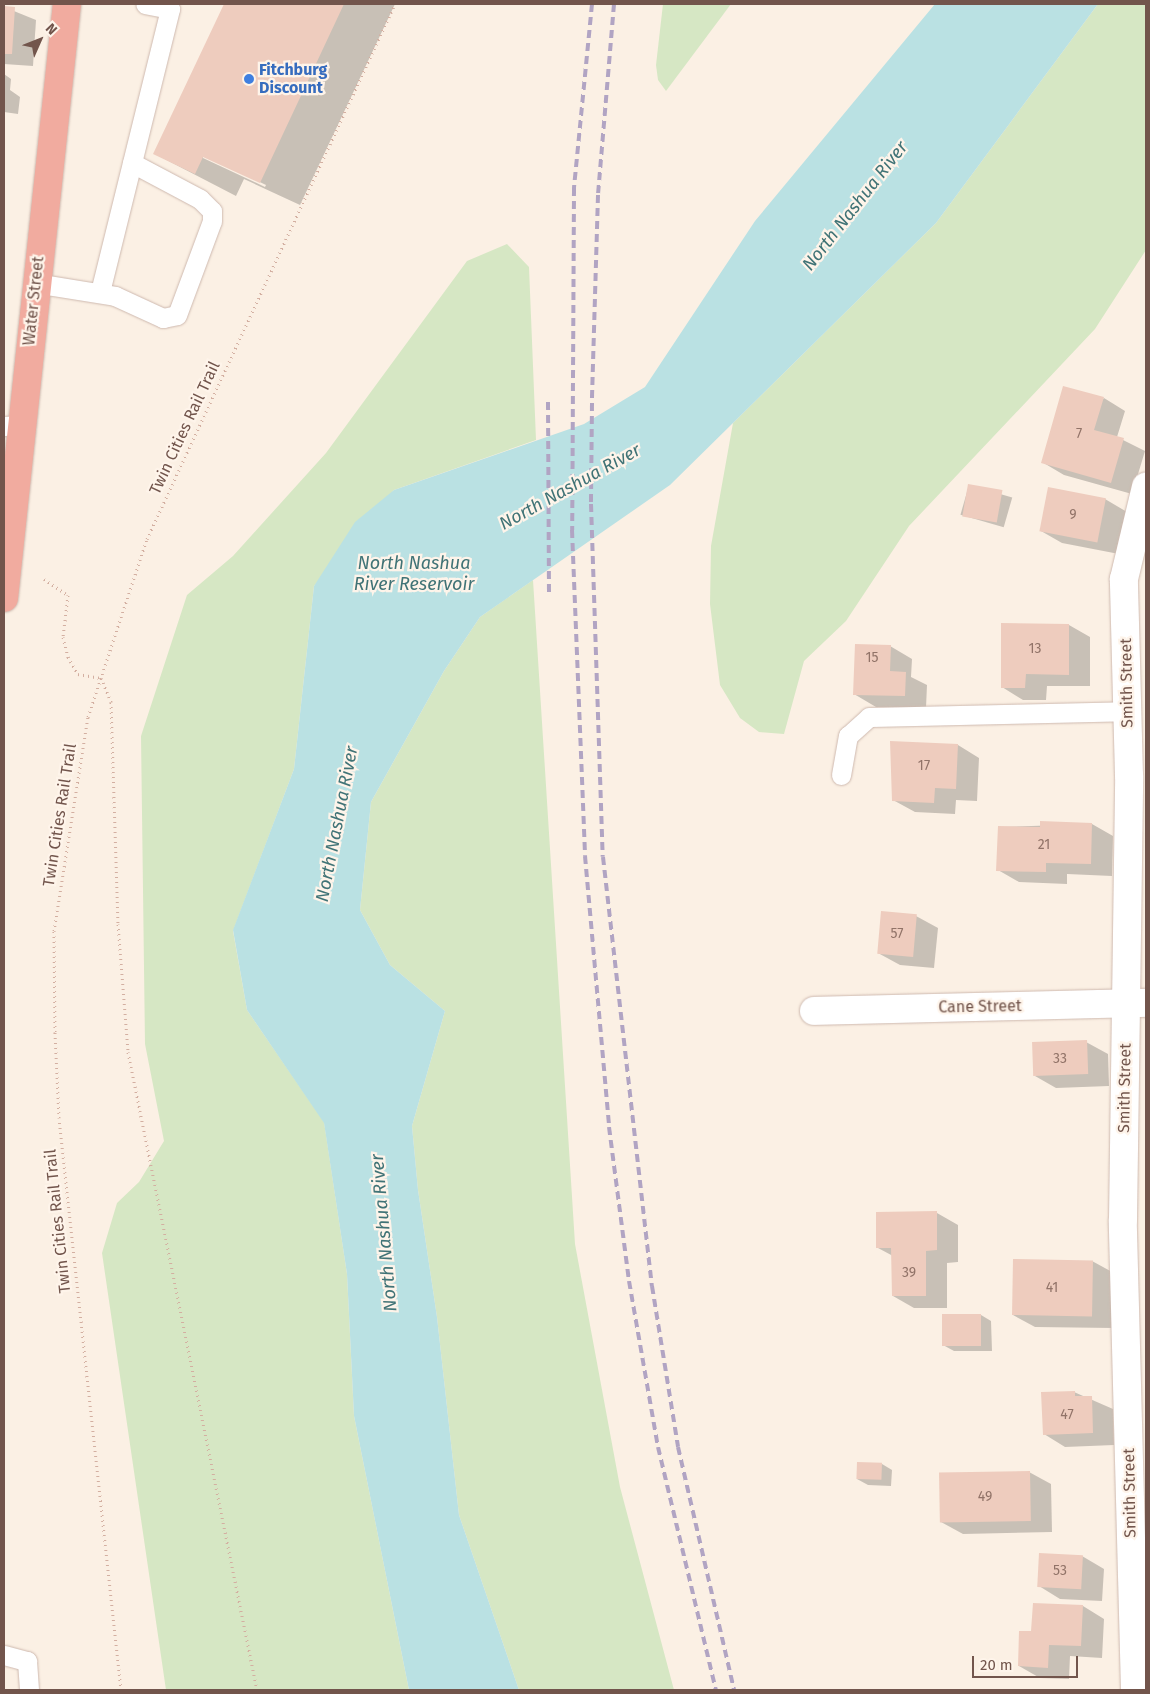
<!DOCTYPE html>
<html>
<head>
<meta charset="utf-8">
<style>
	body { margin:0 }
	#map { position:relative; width:1150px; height:1694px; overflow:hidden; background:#fbf0e4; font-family:"Fira Sans",sans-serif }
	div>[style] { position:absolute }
	.green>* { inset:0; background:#d6e7c4 }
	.water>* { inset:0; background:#bae1e3 }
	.shadow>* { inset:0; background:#0003; transform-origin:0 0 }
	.building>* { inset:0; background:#eeccbe; transform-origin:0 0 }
	.path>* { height:3px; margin-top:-1.5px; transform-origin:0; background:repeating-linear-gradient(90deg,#d3afa1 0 1px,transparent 0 5px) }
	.roads { filter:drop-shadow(0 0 1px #ceb9af) drop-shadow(0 0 1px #ceb9af) }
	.lane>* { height:19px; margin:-9.5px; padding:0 9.5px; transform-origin:9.5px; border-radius:9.5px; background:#fff }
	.street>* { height:28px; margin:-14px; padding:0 14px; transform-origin:14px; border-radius:14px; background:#fff }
	.highway>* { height:28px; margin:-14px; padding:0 14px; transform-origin:14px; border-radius:14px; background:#f1ab9f }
	.rail>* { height:4px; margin-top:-2px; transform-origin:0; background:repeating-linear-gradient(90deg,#b1a4c3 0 8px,transparent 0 13px) }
	.dots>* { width:14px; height:14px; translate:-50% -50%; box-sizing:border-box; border:2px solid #fef4ea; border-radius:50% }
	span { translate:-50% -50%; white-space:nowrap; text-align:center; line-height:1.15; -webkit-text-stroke:4.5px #fef4ea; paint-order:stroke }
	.number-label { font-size:14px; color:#917368 }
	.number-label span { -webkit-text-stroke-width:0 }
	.shop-label { font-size:16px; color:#366cbe; font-weight:700 }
	.left { translate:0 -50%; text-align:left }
	.street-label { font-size:16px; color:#72554c }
	.water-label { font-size:18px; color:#407376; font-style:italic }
	.frame { position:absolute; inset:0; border:5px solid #72554c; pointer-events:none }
	.north { position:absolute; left:15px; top:15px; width:50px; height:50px; -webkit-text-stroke:4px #fef4ea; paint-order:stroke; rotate:46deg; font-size:14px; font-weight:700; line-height:20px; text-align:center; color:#72554c }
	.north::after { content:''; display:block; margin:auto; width:18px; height:22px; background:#72554c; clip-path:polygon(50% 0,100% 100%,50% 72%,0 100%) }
	.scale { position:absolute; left:972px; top:1656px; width:106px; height:22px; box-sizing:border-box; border:2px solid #72554c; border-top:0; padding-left:6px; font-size:15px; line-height:18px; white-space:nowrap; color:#72554c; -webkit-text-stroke:4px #fef4ea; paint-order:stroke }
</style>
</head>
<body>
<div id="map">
	<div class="green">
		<div style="clip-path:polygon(663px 4px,731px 4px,666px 91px,658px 80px,656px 65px)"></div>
		<div style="clip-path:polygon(1098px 4px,1146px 4px,1146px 250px,1095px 329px,909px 526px,846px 621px,804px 661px,784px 734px,759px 732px,740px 718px,720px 685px,710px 604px,711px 546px,733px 423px,936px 223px)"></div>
		<div style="clip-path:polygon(507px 244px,529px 267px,536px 440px,394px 490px,314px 586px,294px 769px,233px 931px,247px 1010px,324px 1122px,347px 1274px,354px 1416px,409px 1690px,166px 1690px,102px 1253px,117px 1203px,139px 1182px,164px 1141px,145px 1044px,141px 736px,187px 595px,233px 556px,326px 453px,467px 261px)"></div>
		<div style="clip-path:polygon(533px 580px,575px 1244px,620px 1487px,674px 1690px,519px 1690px,459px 1515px,437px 1317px,418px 1190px,412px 1126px,445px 1011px,390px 965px,360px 910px,371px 802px,444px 671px,480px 617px)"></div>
	</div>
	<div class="water">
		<div style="clip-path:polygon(935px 4px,1098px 4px,936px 223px,670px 485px,480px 617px,444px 671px,371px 802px,360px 910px,390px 965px,445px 1011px,412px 1126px,418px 1190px,437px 1317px,459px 1515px,519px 1690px,409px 1690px,354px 1416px,347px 1274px,324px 1123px,247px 1010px,233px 930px,294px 769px,314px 586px,355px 522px,394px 490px,584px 424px,645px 387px,755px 221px)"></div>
	</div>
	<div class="shadow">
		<div style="clip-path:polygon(evenodd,225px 4px,395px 4px,300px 205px,244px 179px,236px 196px,155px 154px,225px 4px,203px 155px,266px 185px,265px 187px,203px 158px,203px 155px)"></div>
		<div style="clip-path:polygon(4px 7px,36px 20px,33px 66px,4px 64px)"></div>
		<div style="clip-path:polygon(4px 74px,11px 79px,10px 90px,20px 97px,18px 114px,4px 112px)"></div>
		<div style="clip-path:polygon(1104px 398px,1125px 411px,1117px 437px,1145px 451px,1132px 494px,1064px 475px,1042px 462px)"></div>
		<div style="left:969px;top:485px;width:45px;height:31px;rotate:16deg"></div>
		<div style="clip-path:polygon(1105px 499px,1127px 512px,1119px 554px,1062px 543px,1041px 531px)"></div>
		<div style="clip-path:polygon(1069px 625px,1090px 637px,1090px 686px,1047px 686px,1046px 700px,1023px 700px,1002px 687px)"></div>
		<div style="clip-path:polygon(890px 646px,912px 659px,911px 677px,927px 685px,926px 708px,876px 707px,854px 694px)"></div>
		<div style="clip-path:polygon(958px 745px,979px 758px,977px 801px,956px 800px,955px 814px,915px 812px,893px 800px)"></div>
		<div style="clip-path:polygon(1092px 824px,1113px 836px,1112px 876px,1067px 874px,1067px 884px,1019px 882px,998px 870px,999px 827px)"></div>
		<div style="clip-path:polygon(916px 916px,938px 928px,934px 968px,900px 965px,878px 953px)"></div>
		<div style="clip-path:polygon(1086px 1042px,1108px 1054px,1109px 1086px,1056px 1088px,1035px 1076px)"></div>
		<div style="clip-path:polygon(937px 1213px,958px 1225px,958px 1262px,947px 1263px,947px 1308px,914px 1308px,893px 1296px,893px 1256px,878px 1248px)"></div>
		<div style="clip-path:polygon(1092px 1261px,1114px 1273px,1113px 1328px,1035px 1327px,1013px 1315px)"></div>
		<div style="clip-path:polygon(981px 1315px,991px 1321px,992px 1351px,954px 1351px,943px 1345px)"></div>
		<div style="clip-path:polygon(1074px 1392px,1113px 1409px,1114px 1445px,1065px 1447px,1044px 1434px)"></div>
		<div style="clip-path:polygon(882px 1464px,892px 1470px,891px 1486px,868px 1485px,857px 1479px)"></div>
		<div style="clip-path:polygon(1029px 1472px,1051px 1484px,1052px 1532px,963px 1534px,941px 1522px)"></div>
		<div style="clip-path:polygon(1082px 1556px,1104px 1569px,1102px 1601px,1060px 1599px,1039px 1586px)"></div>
		<div style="clip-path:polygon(1083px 1606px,1104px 1619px,1102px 1658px,1070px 1656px,1069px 1679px,1040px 1678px,1019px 1666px,1033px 1633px)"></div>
	</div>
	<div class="building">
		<div style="clip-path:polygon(224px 4px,344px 4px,260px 183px,203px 157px,195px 174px,153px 154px)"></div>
		<div style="clip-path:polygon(4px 6px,15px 7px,12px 54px,4px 54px)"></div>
		<div style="clip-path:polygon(1063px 386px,1104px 397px,1094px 430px,1124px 438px,1111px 483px,1041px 463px)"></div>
		<div style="left:968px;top:484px;width:35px;height:33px;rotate:10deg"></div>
		<div style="left:1048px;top:487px;width:59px;height:45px;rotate:11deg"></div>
		<div style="clip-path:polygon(1001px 623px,1069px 624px,1069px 675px,1026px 674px,1025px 688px,1001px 688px)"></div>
		<div style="clip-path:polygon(855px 644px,891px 645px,890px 671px,906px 672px,905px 696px,853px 695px)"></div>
		<div style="clip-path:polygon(890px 741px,958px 744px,956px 789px,935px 788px,934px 803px,892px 801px)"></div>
		<div style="clip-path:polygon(1040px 821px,1092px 823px,1091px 864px,1046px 863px,1046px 872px,996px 871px,998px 826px,1040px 827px)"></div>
		<div style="left:881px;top:911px;width:36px;height:43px;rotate:5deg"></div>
		<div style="left:1087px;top:1040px;width:34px;height:55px;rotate:88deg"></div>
		<div style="clip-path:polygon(937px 1211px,937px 1250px,926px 1251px,926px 1296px,892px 1296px,891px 1248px,876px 1248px,876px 1212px)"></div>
		<div style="left:1013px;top:1259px;width:80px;height:56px;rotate:1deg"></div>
		<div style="left:942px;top:1314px;width:39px;height:32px"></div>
		<div style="clip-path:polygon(1075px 1391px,1075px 1396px,1092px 1396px,1093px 1433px,1043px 1435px,1041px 1392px)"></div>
		<div style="left:857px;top:1462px;width:25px;height:17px;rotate:2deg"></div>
		<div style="left:1030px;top:1471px;width:50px;height:91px;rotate:89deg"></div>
		<div style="left:1039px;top:1553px;width:44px;height:34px;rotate:3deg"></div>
		<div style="clip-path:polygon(1033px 1603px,1083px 1605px,1081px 1646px,1049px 1645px,1048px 1668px,1018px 1666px,1019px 1631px,1031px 1631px)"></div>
	</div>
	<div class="path">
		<div style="left:44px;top:579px;width:29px;rotate:34deg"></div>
		<div style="left:68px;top:595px;width:42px;rotate:96.8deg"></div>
		<div style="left:63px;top:637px;width:21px;rotate:76deg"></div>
		<div style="left:68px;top:657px;width:20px;rotate:60deg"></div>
		<div style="left:78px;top:674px;width:23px;rotate:10deg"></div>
		<div style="left:101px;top:678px;width:26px;rotate:67deg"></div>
		<div style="left:111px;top:702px;width:222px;rotate:88.2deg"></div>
		<div style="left:118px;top:924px;width:128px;rotate:85.5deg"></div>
		<div style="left:128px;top:1052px;width:651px;rotate:78.57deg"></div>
		<div style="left:121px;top:1690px;width:575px;rotate:-96.19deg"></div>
		<div style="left:59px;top:1118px;width:86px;rotate:-92.7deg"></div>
		<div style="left:55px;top:1032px;width:101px;rotate:-90.6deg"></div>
		<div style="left:54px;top:931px;width:217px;rotate:-81deg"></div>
		<div style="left:88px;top:717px;width:188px;rotate:-71.7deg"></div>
		<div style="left:147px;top:539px;width:590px;rotate:-65.13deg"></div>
	</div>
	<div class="roads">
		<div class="lane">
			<div style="left:35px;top:283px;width:81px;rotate:9.2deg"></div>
			<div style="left:115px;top:296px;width:53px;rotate:24.6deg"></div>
			<div style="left:163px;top:318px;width:14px;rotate:-12deg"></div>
			<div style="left:177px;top:315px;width:100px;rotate:-69.6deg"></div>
			<div style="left:212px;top:221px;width:10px;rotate:-90deg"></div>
			<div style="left:212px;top:211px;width:17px;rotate:-135deg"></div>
			<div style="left:200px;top:199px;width:77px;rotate:-152.1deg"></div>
			<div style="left:100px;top:292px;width:292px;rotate:-76.1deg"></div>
			<div style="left:170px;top:9px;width:25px;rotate:-169deg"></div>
			<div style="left:4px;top:426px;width:17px;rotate:-3deg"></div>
			<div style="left:841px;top:775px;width:40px;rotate:-80deg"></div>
			<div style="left:848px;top:736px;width:28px;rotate:-42deg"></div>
			<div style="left:869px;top:717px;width:258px;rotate:-1.3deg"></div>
			<div style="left:4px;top:1655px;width:24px;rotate:15deg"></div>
			<div style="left:27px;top:1661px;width:29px;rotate:86deg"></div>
		</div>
		<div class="street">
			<div style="left:814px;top:1011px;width:332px;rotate:-1.4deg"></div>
			<div style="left:1135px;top:1690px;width:470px;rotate:-91.5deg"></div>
			<div style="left:1123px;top:1220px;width:444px;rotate:-89.2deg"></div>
			<div style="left:1129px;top:776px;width:197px;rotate:-91.5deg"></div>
			<div style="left:1124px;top:579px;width:95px;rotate:-76.6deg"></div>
		</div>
		<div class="highway">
			<div style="left:4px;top:598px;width:597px;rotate:-83.95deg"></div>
		</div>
	</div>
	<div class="rail">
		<div style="left:592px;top:4px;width:185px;rotate:95.6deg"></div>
		<div style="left:574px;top:188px;width:342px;rotate:90.3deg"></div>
		<div style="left:572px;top:530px;width:326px;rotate:87.7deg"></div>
		<div style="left:585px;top:856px;width:272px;rotate:84.9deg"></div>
		<div style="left:609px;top:1127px;width:155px;rotate:82.6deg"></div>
		<div style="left:629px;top:1281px;width:169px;rotate:80.1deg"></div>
		<div style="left:658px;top:1447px;width:250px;rotate:76.6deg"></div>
		<div style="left:614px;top:4px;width:192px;rotate:94.8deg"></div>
		<div style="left:598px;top:195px;width:208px;rotate:91.7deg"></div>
		<div style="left:592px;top:403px;width:101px;rotate:90.6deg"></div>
		<div style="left:591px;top:504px;width:353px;rotate:88.1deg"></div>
		<div style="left:603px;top:857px;width:432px;rotate:83.5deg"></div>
		<div style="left:652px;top:1286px;width:163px;rotate:80.8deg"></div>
		<div style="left:678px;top:1447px;width:249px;rotate:77deg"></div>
		<div style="left:548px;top:402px;width:195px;rotate:89.7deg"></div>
	</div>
	<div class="dots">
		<div style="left:249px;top:79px;background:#3f7fe0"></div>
	</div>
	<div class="number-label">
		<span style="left:1079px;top:434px">7</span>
		<span style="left:1073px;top:515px">9</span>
		<span style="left:1035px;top:649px">13</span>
		<span style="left:872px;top:658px">15</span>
		<span style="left:924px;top:766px">17</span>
		<span style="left:1044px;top:845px">21</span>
		<span style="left:897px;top:934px">57</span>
		<span style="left:1060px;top:1059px">33</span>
		<span style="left:909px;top:1273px">39</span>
		<span style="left:1052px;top:1288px">41</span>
		<span style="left:1067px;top:1415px">47</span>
		<span style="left:985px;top:1497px">49</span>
		<span style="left:1060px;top:1571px">53</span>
	</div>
	<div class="shop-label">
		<span class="left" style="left:259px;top:79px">Fitchburg<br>Discount</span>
	</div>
	<div class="street-label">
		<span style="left:34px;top:301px;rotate:-84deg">Water Street</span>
		<span style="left:185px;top:428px;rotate:-65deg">Twin Cities Rail Trail</span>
		<span style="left:1127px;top:683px;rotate:-91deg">Smith Street</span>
		<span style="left:60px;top:815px;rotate:-81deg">Twin Cities Rail Trail</span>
		<span style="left:980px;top:1007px;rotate:-1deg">Cane Street</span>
		<span style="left:1125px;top:1088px;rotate:-89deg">Smith Street</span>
		<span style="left:58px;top:1221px;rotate:-96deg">Twin Cities Rail Trail</span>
		<span style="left:1130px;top:1493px;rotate:-91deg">Smith Street</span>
	</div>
	<div class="water-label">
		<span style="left:855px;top:206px;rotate:-52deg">North Nashua River</span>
		<span style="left:570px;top:487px;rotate:-29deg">North Nashua River</span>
		<span style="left:414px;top:574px">North Nashua<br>River Reservoir</span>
		<span style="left:337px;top:824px;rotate:-79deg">North Nashua River</span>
		<span style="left:384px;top:1233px;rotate:-95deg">North Nashua River</span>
	</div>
	<div class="frame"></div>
	<div class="north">N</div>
	<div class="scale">20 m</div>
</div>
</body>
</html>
